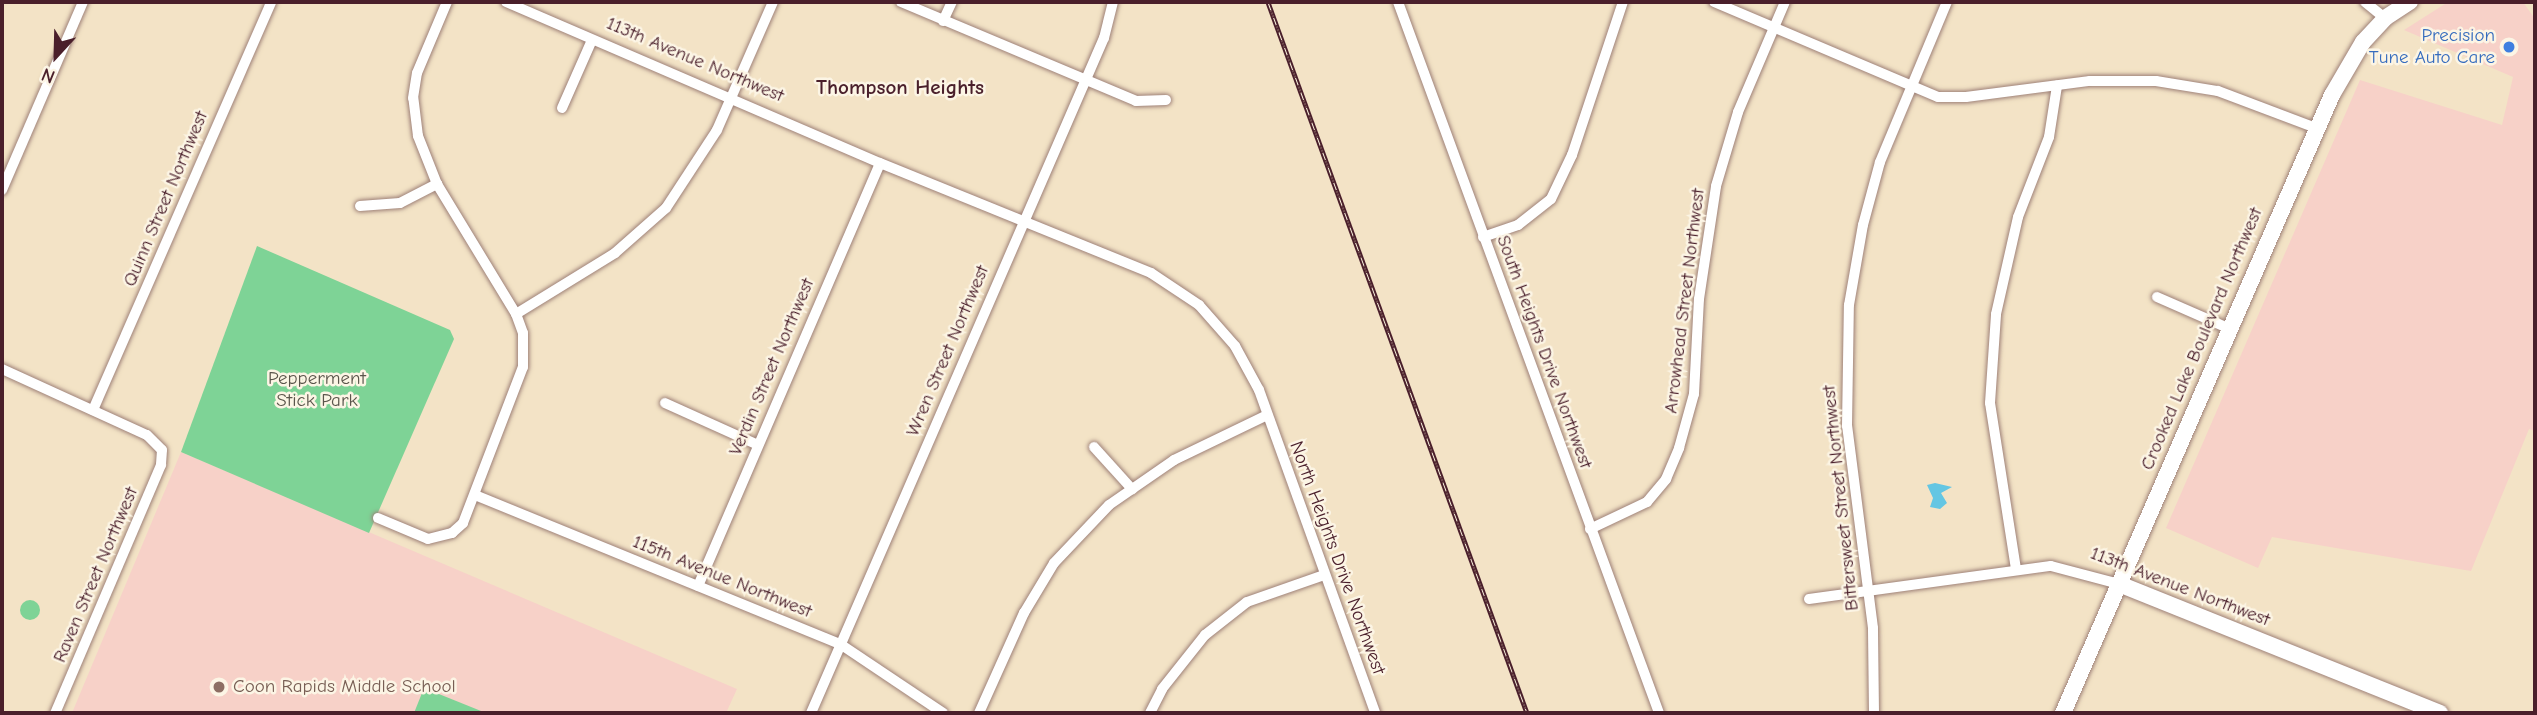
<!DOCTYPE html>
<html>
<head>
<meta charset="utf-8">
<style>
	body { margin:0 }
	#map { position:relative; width:2537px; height:715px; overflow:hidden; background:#f3e3c6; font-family:"Comic Neue",sans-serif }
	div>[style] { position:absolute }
	.built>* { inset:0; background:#f7d1c8 }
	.green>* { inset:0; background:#7ed396 }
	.round { border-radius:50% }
	.water>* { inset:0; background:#64c6e3 }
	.roads { filter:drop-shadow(0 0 2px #9e8178) drop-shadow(0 0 2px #9e8178) }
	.street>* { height:10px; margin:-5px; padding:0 5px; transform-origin:5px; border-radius:5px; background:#fff }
	.secondary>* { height:16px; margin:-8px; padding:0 8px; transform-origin:8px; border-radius:8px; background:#fff }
	.rail>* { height:5px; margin-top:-2.5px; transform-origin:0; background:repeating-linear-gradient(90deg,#fcf5e5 0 8px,#4a1f2b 0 16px); box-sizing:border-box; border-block:2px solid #4a1f2b }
	.dots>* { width:19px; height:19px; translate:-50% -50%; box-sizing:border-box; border:4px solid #fcf5e5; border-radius:50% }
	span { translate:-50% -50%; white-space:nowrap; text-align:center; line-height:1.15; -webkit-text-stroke:5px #fcf5e5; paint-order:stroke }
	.shop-label { font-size:19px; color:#366cbe }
	.right { translate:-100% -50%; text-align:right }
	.street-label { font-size:19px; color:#4a1f2b }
	.park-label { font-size:19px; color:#5a554b }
	.education-label { font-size:19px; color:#785e54 }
	.left { translate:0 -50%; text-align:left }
	.neighbourhood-label { font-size:21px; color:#4a1f2b; font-weight:700 }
	.frame { position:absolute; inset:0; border:4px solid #4a1f2b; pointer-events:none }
	.north { position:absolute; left:21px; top:21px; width:70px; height:70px; -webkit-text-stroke:5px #fcf5e5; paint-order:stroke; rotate:202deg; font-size:19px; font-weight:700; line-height:28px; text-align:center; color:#4a1f2b }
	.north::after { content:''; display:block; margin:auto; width:24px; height:32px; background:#4a1f2b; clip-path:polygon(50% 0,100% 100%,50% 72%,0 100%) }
</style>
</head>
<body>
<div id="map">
	<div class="built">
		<div style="clip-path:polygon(2448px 2px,2523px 2px,2535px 19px,2535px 431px,2529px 429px,2471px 571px,2272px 537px,2258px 568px,2166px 528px,2360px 80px,2502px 125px,2513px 77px,2404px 30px)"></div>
		<div style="clip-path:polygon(181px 452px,737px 689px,726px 713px,72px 713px)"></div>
	</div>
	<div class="green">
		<div style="clip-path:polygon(257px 246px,450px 330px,454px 339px,369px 533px,181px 452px)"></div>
		<div class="round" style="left:20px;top:600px;width:20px;height:20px"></div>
		<div style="clip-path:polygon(424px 688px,486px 713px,414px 713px)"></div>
	</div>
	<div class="water">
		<div style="clip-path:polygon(1935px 483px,1952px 487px,1941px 493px,1947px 503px,1940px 509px,1930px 507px,1933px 498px,1927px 485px)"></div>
	</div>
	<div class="roads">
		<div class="street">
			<div style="left:506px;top:2px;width:407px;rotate:23.3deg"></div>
			<div style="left:880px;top:163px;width:292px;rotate:22.1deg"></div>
			<div style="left:1151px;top:273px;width:58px;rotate:33.7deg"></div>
			<div style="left:1199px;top:305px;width:55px;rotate:48.7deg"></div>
			<div style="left:1235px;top:346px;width:50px;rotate:61.4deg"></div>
			<div style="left:1259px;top:390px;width:343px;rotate:70.2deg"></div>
			<div style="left:901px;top:2px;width:255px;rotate:22.8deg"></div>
			<div style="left:1136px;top:101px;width:30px;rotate:-2deg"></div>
			<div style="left:1398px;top:2px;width:757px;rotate:69.84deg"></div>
			<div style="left:1714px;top:2px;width:243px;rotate:23deg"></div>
			<div style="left:1938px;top:97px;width:28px"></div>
			<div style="left:1966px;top:97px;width:125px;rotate:-7.4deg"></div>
			<div style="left:2090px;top:81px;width:66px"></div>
			<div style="left:2156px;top:81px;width:63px;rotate:9.2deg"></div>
			<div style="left:2218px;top:91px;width:105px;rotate:20.7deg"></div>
			<div style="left:2365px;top:2px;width:26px;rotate:39deg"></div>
			<div style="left:943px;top:21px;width:21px;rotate:-65deg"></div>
			<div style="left:562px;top:108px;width:74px;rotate:-66.2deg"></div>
			<div style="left:2px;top:190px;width:205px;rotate:-66.7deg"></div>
			<div style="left:360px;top:206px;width:40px;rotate:-4.3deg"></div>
			<div style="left:400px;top:203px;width:42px;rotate:-27.2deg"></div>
			<div style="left:1483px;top:237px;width:37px;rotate:-19deg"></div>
			<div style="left:1518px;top:225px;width:42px;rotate:-38.2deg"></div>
			<div style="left:1551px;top:199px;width:49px;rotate:-64.5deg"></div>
			<div style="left:1572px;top:155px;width:161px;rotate:-71.6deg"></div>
			<div style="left:2157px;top:297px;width:77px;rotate:23.6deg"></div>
			<div style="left:516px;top:314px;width:116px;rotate:-31.6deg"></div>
			<div style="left:615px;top:253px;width:68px;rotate:-41.4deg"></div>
			<div style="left:666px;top:208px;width:93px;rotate:-56.8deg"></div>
			<div style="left:717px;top:130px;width:140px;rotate:-66.4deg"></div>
			<div style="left:2px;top:369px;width:159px;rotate:24.5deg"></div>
			<div style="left:147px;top:435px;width:21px;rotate:45deg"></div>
			<div style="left:162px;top:450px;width:15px;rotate:94deg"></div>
			<div style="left:161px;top:465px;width:270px;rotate:113.1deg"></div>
			<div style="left:665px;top:403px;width:102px;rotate:24.3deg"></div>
			<div style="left:93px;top:410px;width:445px;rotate:-66.4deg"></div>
			<div style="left:1094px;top:447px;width:57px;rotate:47.9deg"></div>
			<div style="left:475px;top:495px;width:394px;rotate:22.2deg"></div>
			<div style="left:840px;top:644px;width:124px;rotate:33.8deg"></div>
			<div style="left:378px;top:518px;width:54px;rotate:22.8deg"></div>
			<div style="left:428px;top:539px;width:25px;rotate:-14deg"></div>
			<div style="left:452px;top:533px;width:15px;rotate:-42deg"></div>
			<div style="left:463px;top:523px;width:167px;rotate:-69deg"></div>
			<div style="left:523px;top:367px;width:34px;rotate:-90deg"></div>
			<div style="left:523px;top:333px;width:20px;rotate:-110deg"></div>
			<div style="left:516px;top:314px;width:152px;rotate:-121.3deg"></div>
			<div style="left:437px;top:184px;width:52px;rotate:-111.6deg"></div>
			<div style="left:418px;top:136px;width:38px;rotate:-97deg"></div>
			<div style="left:413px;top:98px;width:25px;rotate:-81deg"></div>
			<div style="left:417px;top:73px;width:77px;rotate:-67.1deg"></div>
			<div style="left:1590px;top:529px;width:63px;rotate:-25.3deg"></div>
			<div style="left:1647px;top:502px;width:30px;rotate:-50deg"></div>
			<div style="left:1666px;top:479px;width:34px;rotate:-67deg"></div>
			<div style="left:1679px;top:448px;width:56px;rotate:-74.5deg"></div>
			<div style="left:1694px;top:394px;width:95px;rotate:-87deg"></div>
			<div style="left:1699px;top:299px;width:114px;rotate:-81.4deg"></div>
			<div style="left:1716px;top:186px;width:77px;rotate:-73.4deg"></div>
			<div style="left:1738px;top:112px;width:120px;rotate:-66.9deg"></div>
			<div style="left:2016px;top:569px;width:168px;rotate:-98.9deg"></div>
			<div style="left:1990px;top:403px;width:89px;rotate:-86.1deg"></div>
			<div style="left:1996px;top:314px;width:99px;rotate:-77.2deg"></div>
			<div style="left:2018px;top:217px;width:86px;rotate:-68.8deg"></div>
			<div style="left:2049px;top:137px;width:52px;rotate:-81.1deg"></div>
			<div style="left:698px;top:586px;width:460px;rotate:-66.7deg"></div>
			<div style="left:1809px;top:599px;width:244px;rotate:-7.8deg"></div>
			<div style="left:2051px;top:566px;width:70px;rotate:14.8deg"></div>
			<div style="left:811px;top:713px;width:736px;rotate:-66.54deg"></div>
			<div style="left:1104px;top:38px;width:37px;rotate:-76deg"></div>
			<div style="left:979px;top:713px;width:110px;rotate:-65.8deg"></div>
			<div style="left:1024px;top:613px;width:58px;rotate:-59deg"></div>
			<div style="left:1054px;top:563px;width:80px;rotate:-46.5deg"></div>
			<div style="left:1109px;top:505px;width:79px;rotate:-34.7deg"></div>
			<div style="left:1174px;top:460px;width:103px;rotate:-25.8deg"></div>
			<div style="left:1150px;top:713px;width:27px;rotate:-63deg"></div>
			<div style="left:1162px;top:689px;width:69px;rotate:-51.5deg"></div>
			<div style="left:1205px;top:635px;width:53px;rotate:-38.2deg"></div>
			<div style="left:1247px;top:602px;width:82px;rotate:-19.3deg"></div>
			<div style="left:1874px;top:713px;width:85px;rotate:-90.7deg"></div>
			<div style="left:1873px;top:628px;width:204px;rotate:-97.3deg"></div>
			<div style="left:1847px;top:426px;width:121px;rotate:-89.1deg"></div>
			<div style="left:1849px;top:305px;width:81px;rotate:-80.1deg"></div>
			<div style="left:1863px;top:225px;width:65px;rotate:-74.9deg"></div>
			<div style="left:1880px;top:162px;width:173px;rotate:-67.3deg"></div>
		</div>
		<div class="secondary">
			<div style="left:2119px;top:584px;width:346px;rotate:21.9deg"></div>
			<div style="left:2063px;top:713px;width:674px;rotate:-66.48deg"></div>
			<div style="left:2332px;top:95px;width:61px;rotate:-59.7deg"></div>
			<div style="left:2363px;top:42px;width:33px;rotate:-47deg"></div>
			<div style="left:2385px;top:18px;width:30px;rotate:-33deg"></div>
		</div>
	</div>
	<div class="rail">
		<div style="left:1268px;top:2px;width:757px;rotate:69.98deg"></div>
	</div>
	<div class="dots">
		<div style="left:2509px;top:47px;background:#3f7fe0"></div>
		<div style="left:219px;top:687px;background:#8d6e63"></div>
	</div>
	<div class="shop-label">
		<span class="right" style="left:2495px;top:47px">Precision<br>Tune Auto Care</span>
	</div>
	<div class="street-label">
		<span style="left:695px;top:60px;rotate:23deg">113th Avenue Northwest</span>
		<span style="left:166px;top:199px;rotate:-67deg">Quinn Street Northwest</span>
		<span style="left:1685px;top:301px;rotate:-83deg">Arrowhead Street Northwest</span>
		<span style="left:2202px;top:339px;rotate:-67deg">Crooked Lake Boulevard Northwest</span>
		<span style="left:948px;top:351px;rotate:-67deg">Wren Street Northwest</span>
		<span style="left:1544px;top:352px;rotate:70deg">South Heights Drive Northwest</span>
		<span style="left:772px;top:367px;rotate:-67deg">Verdin Street Northwest</span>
		<span style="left:1841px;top:498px;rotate:-96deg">Bittersweet Street Northwest</span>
		<span style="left:1337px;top:558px;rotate:70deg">North Heights Drive Northwest</span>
		<span style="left:96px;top:575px;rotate:-67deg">Raven Street Northwest</span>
		<span style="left:722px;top:577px;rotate:22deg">115th Avenue Northwest</span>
		<span style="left:2180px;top:587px;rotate:21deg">113th Avenue Northwest</span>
	</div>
	<div class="park-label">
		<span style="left:317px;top:390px">Pepperment<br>Stick Park</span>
	</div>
	<div class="education-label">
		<span class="left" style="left:233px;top:687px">Coon Rapids Middle School</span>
	</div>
	<div class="neighbourhood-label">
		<span style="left:900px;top:87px">Thompson Heights</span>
	</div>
	<div class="frame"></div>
	<div class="north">N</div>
</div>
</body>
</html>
